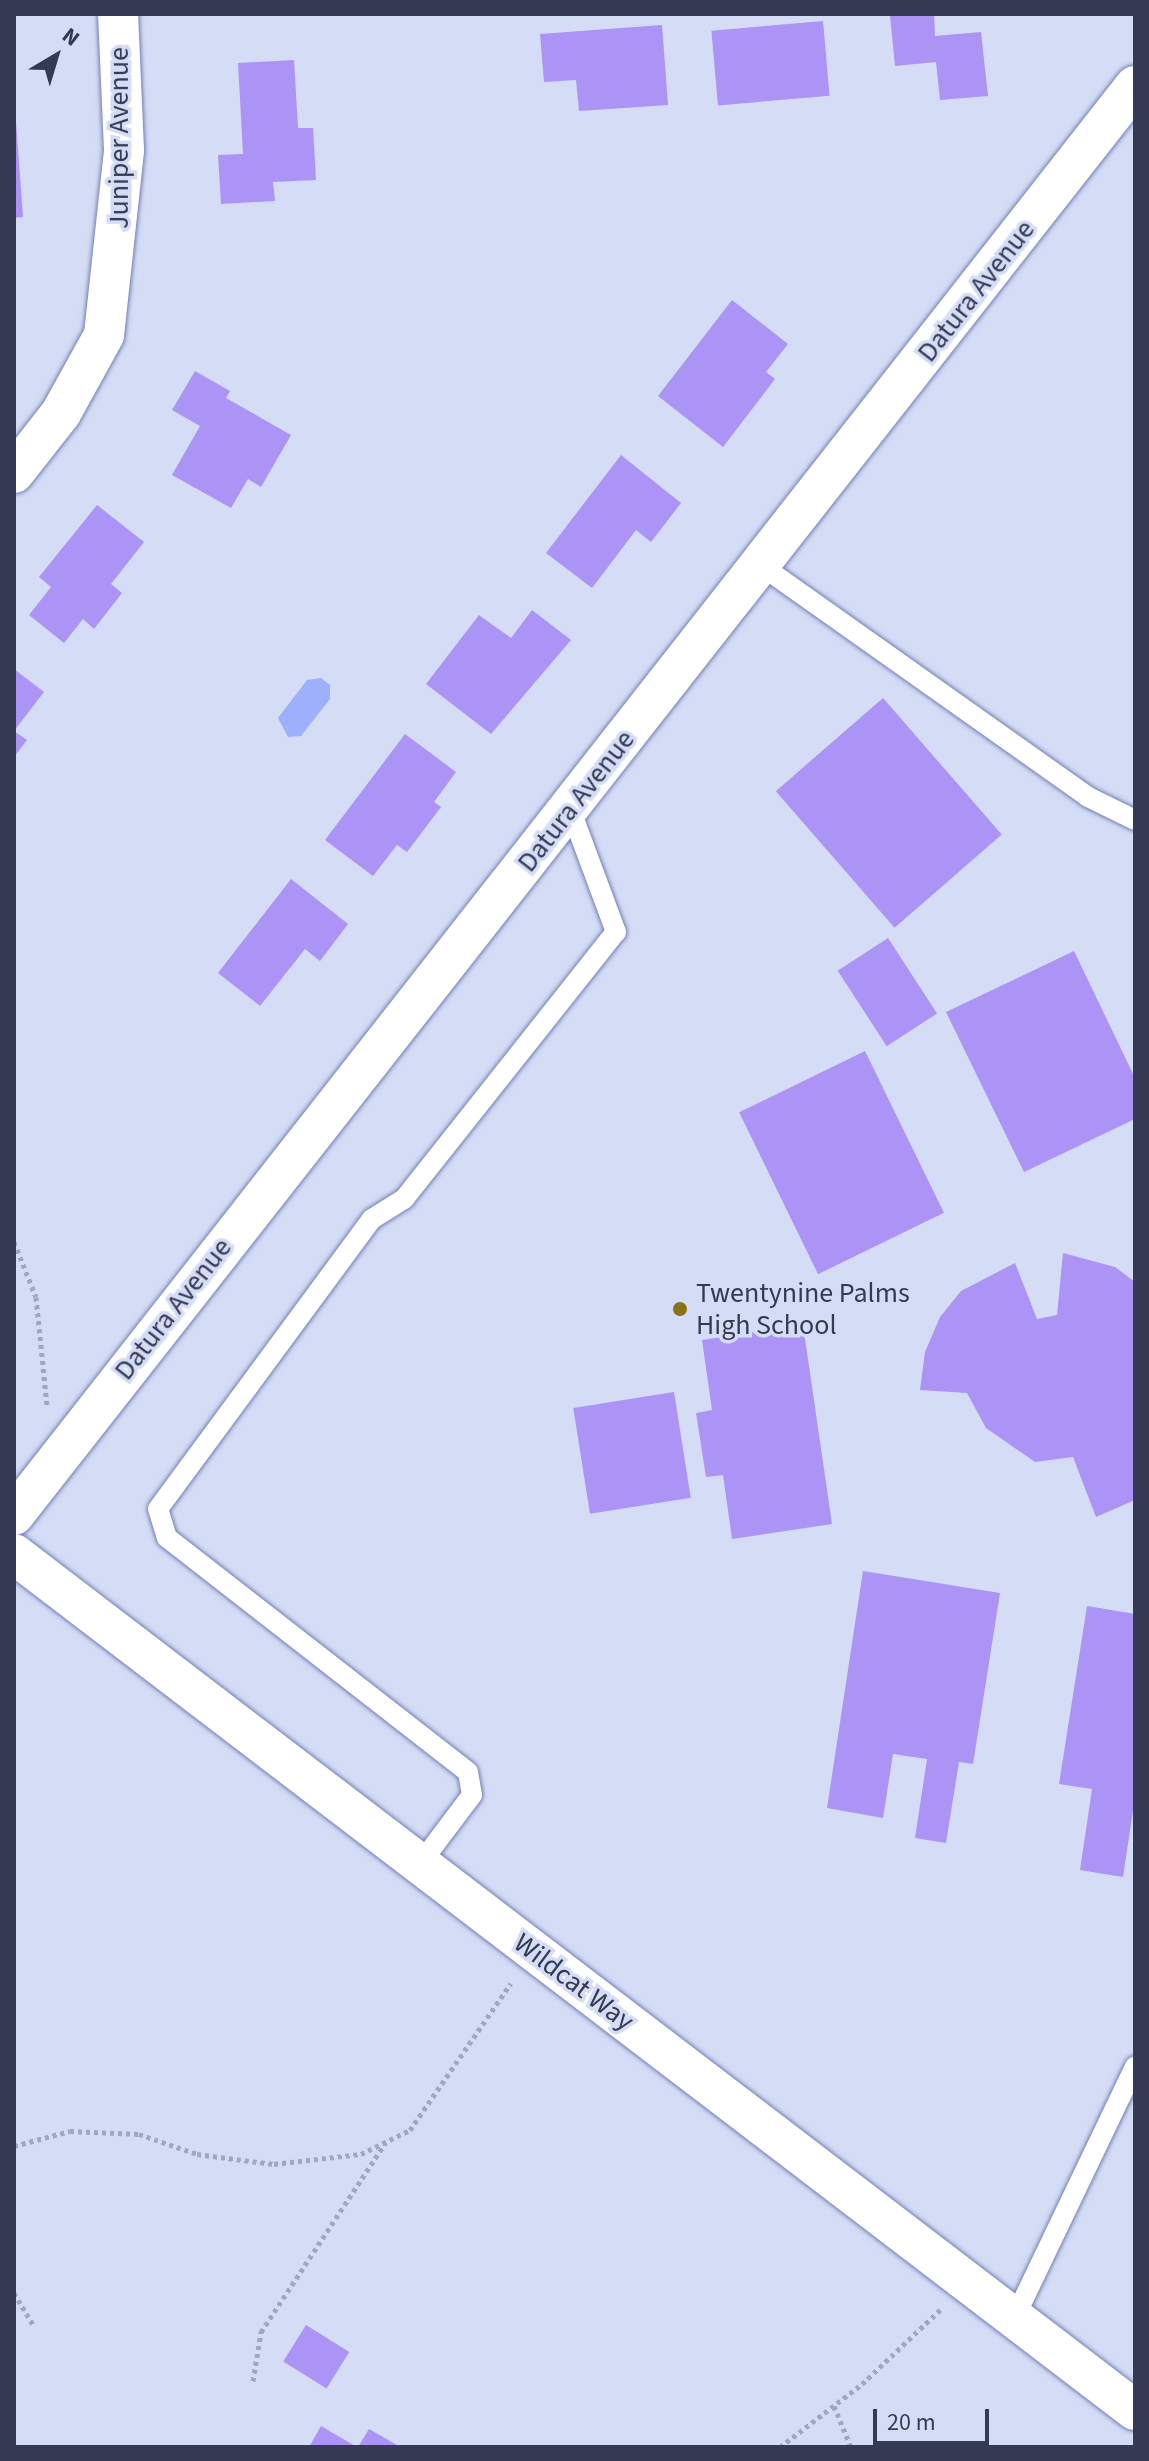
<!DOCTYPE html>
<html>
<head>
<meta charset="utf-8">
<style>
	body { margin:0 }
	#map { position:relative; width:1149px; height:2461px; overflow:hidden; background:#d5dcf5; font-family:"Source Sans 3",sans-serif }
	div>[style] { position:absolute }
	.water>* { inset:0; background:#9eb0fc }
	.building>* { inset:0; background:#ab94f5; transform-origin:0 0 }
	.path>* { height:5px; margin-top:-2.5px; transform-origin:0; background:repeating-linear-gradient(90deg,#a0a7c0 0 4px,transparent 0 8px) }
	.roads { filter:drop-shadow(0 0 2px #7280b8) drop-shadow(0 0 2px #7280b8) }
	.service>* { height:20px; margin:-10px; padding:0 10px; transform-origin:10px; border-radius:10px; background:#fff }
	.minor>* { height:40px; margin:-20px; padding:0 20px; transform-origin:20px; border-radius:20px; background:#fff }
	.dots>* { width:22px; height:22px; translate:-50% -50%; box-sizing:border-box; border:4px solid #d5dcf5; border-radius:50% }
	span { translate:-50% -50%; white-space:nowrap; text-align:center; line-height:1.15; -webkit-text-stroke:7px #d5dcf5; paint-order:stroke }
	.street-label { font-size:28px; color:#343a53 }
	.poi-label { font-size:28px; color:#343a53 }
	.left { translate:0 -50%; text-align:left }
	.frame { position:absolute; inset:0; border:16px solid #343a53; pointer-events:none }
	.north { position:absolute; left:16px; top:16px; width:80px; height:80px; -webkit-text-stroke:6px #d5dcf5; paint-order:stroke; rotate:38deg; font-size:22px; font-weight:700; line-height:32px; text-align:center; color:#343a53 }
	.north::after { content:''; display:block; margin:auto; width:28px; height:36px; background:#343a53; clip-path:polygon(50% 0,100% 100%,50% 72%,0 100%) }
	.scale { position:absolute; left:873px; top:2409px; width:116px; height:36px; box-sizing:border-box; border:4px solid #343a53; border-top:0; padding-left:10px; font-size:24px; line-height:28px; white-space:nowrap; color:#343a53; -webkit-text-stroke:6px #d5dcf5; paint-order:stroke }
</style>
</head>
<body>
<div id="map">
	<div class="water">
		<div style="clip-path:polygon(321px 678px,330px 685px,330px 699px,301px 736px,288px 737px,278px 718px,307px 680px)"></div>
	</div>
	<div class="building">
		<div style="clip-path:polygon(934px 14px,935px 36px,981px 32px,988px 96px,940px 100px,936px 62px,895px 66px,890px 16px)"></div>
		<div style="left:823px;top:21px;width:75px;height:112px;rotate:85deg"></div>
		<div style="clip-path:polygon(662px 25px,668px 105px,579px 111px,576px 80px,544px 82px,540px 34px)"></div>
		<div style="clip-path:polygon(294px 60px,298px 128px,313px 128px,316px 180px,273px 182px,275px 201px,221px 204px,218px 155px,243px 154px,238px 63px)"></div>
		<div style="clip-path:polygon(14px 94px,23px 217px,14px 218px)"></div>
		<div style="clip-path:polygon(732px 300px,788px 344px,766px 372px,775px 379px,723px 447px,658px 396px)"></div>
		<div style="clip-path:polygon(195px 371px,230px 391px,226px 398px,291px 435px,261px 487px,248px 479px,231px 508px,172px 475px,200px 426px,172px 410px)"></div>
		<div style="clip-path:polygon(621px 455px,681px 503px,651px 542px,636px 530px,592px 588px,546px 553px)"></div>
		<div style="clip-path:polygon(97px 505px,144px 542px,111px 584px,122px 593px,94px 629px,83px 619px,64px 643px,29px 615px,51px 587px,39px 577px)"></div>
		<div style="clip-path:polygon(532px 610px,571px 640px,491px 734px,426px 684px,479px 615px,511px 638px)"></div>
		<div style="clip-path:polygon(14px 669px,44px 692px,14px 731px,27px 740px,14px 757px)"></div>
		<div style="left:883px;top:698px;width:181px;height:142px;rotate:49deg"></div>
		<div style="clip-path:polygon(405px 734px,456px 772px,434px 802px,441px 807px,407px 852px,397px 845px,373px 876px,325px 840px)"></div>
		<div style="clip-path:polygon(291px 879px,348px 924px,320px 961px,305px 949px,260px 1006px,218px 973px)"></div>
		<div style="left:888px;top:938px;width:90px;height:60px;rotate:57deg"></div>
		<div style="clip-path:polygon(1074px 951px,1135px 1078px,1135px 1119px,1024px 1172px,946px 1012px)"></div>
		<div style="left:865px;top:1051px;width:180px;height:140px;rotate:64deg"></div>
		<div style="clip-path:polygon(1063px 1253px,1115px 1267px,1135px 1282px,1135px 1500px,1096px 1517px,1073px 1457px,1035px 1462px,986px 1428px,967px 1393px,920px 1390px,925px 1352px,940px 1317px,961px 1291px,1015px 1263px,1037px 1319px,1057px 1315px)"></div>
		<div style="clip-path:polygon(803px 1325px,832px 1524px,732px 1539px,723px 1475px,706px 1477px,696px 1413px,712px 1410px,702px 1340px)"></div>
		<div style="left:674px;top:1392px;width:107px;height:102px;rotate:81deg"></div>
		<div style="clip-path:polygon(863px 1571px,1000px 1593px,973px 1764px,959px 1762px,946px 1843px,915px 1838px,927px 1759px,893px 1754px,883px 1818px,827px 1808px)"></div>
		<div style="clip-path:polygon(1087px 1606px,1135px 1614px,1135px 1798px,1123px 1877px,1080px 1870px,1092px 1789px,1059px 1784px)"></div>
		<div style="left:306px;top:2325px;width:51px;height:43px;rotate:32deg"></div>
		<div style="clip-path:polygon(321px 2426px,357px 2447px,309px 2447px)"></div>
		<div style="clip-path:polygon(369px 2429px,397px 2445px,396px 2447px,358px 2447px)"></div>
	</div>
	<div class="path">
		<div style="left:14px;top:1242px;width:59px;rotate:68.2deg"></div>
		<div style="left:36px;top:1297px;width:110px;rotate:84.2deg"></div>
		<div style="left:14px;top:2146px;width:58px;rotate:-15deg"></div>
		<div style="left:70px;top:2131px;width:69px;rotate:2.5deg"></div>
		<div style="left:139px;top:2134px;width:61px;rotate:19deg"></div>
		<div style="left:197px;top:2154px;width:78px;rotate:7.4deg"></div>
		<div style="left:274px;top:2164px;width:88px;rotate:-6.6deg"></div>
		<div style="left:361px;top:2154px;width:55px;rotate:-26.1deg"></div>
		<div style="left:410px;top:2130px;width:178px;rotate:-55.5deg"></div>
		<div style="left:14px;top:2293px;width:39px;rotate:59deg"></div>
		<div style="left:253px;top:2381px;width:50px;rotate:-80.7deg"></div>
		<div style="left:261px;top:2332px;width:227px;rotate:-56.7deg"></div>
		<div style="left:834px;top:2406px;width:44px;rotate:67.5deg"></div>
		<div style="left:780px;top:2447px;width:103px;rotate:-37.5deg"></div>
		<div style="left:862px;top:2384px;width:108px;rotate:-43.5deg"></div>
	</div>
	<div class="roads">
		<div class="service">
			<div style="left:762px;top:566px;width:400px;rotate:35.3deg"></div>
			<div style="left:1088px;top:797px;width:52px;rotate:26.1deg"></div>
			<div style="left:420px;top:1864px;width:86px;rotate:-53deg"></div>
			<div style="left:472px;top:1795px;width:23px;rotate:-100deg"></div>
			<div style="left:468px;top:1772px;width:381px;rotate:-142.1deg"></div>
			<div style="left:167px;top:1538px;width:30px;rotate:-107deg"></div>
			<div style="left:158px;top:1509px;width:360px;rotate:-53.6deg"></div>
			<div style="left:372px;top:1219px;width:38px;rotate:-32deg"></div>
			<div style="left:404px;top:1199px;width:341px;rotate:-51.6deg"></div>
			<div style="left:616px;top:932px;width:132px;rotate:-110.4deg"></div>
			<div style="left:1014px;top:2319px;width:280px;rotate:-64.4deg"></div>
		</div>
		<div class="minor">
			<div style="left:14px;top:473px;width:76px;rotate:-51.9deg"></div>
			<div style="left:61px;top:413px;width:89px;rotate:-61.1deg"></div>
			<div style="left:104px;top:335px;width:186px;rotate:-83.8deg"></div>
			<div style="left:124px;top:150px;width:136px;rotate:-92.5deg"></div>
			<div style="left:14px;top:1515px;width:1816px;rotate:-51.89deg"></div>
			<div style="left:14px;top:1554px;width:1410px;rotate:37.37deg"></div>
		</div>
	</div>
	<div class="dots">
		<div style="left:680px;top:1309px;background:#8a7215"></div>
	</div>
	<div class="street-label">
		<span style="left:119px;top:138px;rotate:-90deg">Juniper Avenue</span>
		<span style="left:976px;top:291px;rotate:-52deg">Datura Avenue</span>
		<span style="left:576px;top:801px;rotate:-52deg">Datura Avenue</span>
		<span style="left:173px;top:1309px;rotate:-52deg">Datura Avenue</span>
		<span style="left:574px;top:1982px;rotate:37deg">Wildcat Way</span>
	</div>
	<div class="poi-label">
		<span class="left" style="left:696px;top:1309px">Twentynine Palms<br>High School</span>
	</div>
	<div class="frame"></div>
	<div class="north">N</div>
	<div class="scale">20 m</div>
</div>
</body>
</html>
